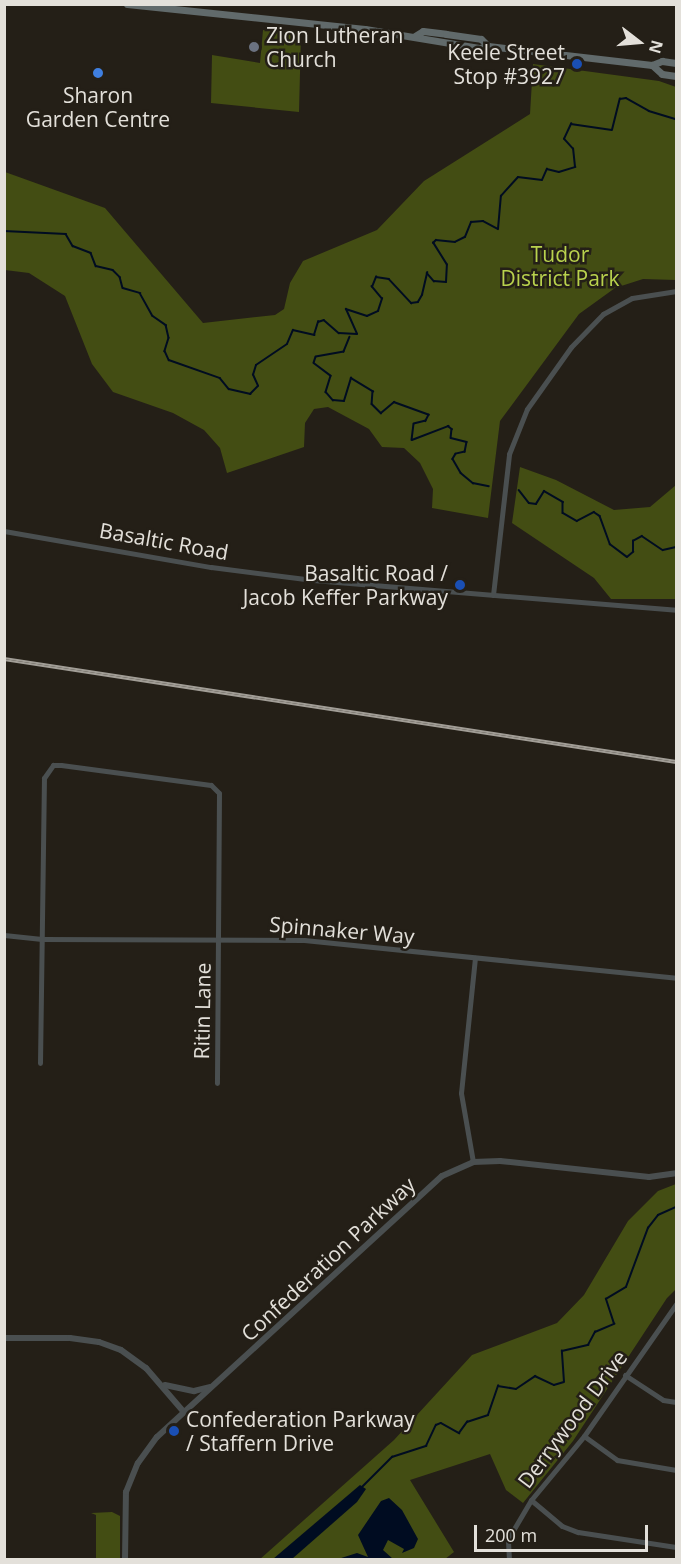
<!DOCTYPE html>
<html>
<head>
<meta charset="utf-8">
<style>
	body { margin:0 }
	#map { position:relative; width:681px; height:1564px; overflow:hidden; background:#241f17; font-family:"Open Sans",sans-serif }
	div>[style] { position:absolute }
	.green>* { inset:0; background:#434d13 }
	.water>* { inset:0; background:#000c21 }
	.stream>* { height:1.5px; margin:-0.75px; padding:0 0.75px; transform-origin:0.75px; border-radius:0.75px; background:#000c21 }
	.minor>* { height:5px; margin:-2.5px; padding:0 2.5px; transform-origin:2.5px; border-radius:2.5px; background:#4a4f50 }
	.tertiary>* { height:6px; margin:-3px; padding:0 3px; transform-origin:3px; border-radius:3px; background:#4a4f50 }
	.secondary>* { height:7px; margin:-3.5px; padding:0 3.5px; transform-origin:3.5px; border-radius:3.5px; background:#616a6b }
	.rail>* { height:4px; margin-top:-2px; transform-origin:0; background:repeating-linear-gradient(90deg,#241f17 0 4.5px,#a19d96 0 9px); box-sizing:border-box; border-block:2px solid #a19d96 }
	.dots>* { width:16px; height:16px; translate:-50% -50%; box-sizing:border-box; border:3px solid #241f17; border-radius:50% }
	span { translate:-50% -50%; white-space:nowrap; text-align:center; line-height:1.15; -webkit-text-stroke:5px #241f17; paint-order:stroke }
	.poi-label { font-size:21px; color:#e3e0da }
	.left { translate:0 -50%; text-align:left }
	.right { translate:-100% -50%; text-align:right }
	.park-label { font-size:21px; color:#b9d24d }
	.street-label { font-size:21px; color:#e3e0da }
	.frame { position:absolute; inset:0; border:6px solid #e3e0da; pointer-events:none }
	.north { position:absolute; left:609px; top:12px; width:60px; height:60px; -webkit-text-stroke:4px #241f17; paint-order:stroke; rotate:106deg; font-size:16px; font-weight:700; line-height:24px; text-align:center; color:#e3e0da }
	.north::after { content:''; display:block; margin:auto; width:21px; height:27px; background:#e3e0da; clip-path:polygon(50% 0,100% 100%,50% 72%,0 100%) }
	.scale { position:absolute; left:474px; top:1525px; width:174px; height:27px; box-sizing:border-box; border:3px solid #e3e0da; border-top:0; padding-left:8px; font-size:18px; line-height:21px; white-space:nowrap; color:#e3e0da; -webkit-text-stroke:4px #241f17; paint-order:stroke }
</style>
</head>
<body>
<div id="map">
	<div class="green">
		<div style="clip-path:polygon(263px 30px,301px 34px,299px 112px,211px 103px,212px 55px,260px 63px)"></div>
		<div style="clip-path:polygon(533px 64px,659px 81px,676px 87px,676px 280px,643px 279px,615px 288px,579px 314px,500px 421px,488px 518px,432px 508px,433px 489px,420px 463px,404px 448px,382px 447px,369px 429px,328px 407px,314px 409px,305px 423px,304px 447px,227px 473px,220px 448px,204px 430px,173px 413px,113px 392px,92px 364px,65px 296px,29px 273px,5px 270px,5px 172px,105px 208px,203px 323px,275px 315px,284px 309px,290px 283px,303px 261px,377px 230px,424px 181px,530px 114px)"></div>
		<div style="clip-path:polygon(520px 467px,556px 480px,614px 510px,650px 507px,676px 485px,676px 599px,611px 599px,594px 578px,512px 523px)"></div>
		<div style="clip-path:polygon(676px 1184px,676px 1289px,667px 1298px,573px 1441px,523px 1503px,506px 1490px,490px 1454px,410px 1480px,454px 1552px,445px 1559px,259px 1560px,394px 1440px,472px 1355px,557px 1323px,584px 1295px,628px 1221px,658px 1191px)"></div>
		<div style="clip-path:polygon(112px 1512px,120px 1516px,120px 1559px,96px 1559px,96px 1515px,91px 1513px)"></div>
	</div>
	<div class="water">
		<div style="clip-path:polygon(360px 1485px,366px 1489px,357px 1502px,292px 1559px,273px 1559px)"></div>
		<div style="clip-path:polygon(389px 1498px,402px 1510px,418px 1539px,414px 1548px,402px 1553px,404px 1549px,388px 1540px,383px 1550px,393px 1559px,338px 1559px,357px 1553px,368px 1557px,358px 1535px,381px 1501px)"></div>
	</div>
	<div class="stream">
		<div style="left:4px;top:231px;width:62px;rotate:2.8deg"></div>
		<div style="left:66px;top:234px;width:14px;rotate:60deg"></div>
		<div style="left:73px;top:246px;width:19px;rotate:21deg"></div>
		<div style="left:91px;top:253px;width:14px;rotate:69deg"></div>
		<div style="left:96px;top:266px;width:17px;rotate:13deg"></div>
		<div style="left:113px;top:270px;width:10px;rotate:45deg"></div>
		<div style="left:120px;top:277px;width:11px;rotate:75deg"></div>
		<div style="left:123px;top:288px;width:18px;rotate:16deg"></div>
		<div style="left:140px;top:293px;width:26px;rotate:61deg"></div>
		<div style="left:153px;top:316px;width:16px;rotate:35deg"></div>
		<div style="left:166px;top:325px;width:13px;rotate:77deg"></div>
		<div style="left:169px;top:338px;width:14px;rotate:107deg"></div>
		<div style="left:165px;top:351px;width:10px;rotate:66deg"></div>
		<div style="left:169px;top:360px;width:54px;rotate:19.4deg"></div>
		<div style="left:220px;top:378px;width:14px;rotate:51deg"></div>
		<div style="left:229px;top:389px;width:22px;rotate:13deg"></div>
		<div style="left:250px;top:394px;width:11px;rotate:-45deg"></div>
		<div style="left:258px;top:386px;width:12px;rotate:-114deg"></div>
		<div style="left:253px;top:375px;width:10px;rotate:-73deg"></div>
		<div style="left:256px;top:365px;width:37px;rotate:-34deg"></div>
		<div style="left:287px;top:344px;width:15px;rotate:-67deg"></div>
		<div style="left:293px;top:330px;width:22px;rotate:13deg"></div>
		<div style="left:314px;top:335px;width:14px;rotate:-73deg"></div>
		<div style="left:318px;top:322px;width:6px;rotate:-18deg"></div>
		<div style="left:324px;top:320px;width:20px;rotate:41deg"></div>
		<div style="left:339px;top:333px;width:18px;rotate:3deg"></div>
		<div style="left:357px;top:334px;width:27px;rotate:-114deg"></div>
		<div style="left:346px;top:309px;width:22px;rotate:18deg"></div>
		<div style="left:367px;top:316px;width:12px;rotate:-24deg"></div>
		<div style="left:378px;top:311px;width:13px;rotate:-72deg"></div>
		<div style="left:382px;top:299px;width:16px;rotate:-130deg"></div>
		<div style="left:372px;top:287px;width:11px;rotate:-68deg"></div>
		<div style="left:376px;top:277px;width:13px;rotate:9deg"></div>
		<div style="left:389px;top:279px;width:33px;rotate:47deg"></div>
		<div style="left:411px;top:303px;width:7px;rotate:-8deg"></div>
		<div style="left:418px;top:302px;width:8px;rotate:-60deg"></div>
		<div style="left:422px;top:295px;width:23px;rotate:-77deg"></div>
		<div style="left:427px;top:273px;width:11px;rotate:49deg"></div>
		<div style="left:434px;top:281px;width:12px;rotate:5deg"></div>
		<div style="left:446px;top:282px;width:17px;rotate:-87deg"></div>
		<div style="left:447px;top:265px;width:26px;rotate:-122deg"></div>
		<div style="left:433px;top:243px;width:4px;rotate:-45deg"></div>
		<div style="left:436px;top:240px;width:19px;rotate:6deg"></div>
		<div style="left:455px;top:242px;width:11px;rotate:-27deg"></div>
		<div style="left:465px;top:237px;width:16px;rotate:-68deg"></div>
		<div style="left:471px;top:222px;width:12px;rotate:-5deg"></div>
		<div style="left:483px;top:221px;width:17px;rotate:28deg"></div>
		<div style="left:498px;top:229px;width:33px;rotate:-85deg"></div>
		<div style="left:501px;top:196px;width:25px;rotate:-48deg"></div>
		<div style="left:518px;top:177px;width:24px;rotate:7deg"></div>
		<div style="left:542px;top:180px;width:12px;rotate:-66deg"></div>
		<div style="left:547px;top:169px;width:12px;rotate:14deg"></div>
		<div style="left:559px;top:172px;width:17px;rotate:-17deg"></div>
		<div style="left:575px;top:167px;width:18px;rotate:-96deg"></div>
		<div style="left:573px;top:149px;width:13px;rotate:-132deg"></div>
		<div style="left:564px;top:139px;width:17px;rotate:-65deg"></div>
		<div style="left:571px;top:124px;width:41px;rotate:8.3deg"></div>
		<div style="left:612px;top:130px;width:32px;rotate:-76deg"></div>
		<div style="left:620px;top:99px;width:6px;rotate:-9deg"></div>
		<div style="left:626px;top:98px;width:26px;rotate:29deg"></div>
		<div style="left:649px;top:111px;width:28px;rotate:17deg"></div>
		<div style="left:350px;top:337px;width:16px;rotate:112deg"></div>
		<div style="left:344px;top:352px;width:28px;rotate:170deg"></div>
		<div style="left:316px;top:357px;width:6px;rotate:108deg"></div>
		<div style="left:314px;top:363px;width:21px;rotate:37deg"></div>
		<div style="left:331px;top:376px;width:17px;rotate:107deg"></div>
		<div style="left:326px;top:392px;width:11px;rotate:49deg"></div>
		<div style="left:333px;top:400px;width:11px;rotate:5deg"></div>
		<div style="left:344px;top:401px;width:24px;rotate:-73deg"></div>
		<div style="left:351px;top:378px;width:26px;rotate:31deg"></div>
		<div style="left:373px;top:391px;width:13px;rotate:94deg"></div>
		<div style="left:372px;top:404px;width:13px;rotate:45deg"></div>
		<div style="left:381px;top:413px;width:17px;rotate:-40deg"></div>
		<div style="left:394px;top:402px;width:37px;rotate:20deg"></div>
		<div style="left:429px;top:415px;width:7px;rotate:117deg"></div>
		<div style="left:426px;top:421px;width:12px;rotate:166deg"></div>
		<div style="left:414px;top:424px;width:16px;rotate:97deg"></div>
		<div style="left:412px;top:440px;width:39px;rotate:-21deg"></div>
		<div style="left:448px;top:426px;width:5px;rotate:37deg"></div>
		<div style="left:452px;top:429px;width:9px;rotate:96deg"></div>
		<div style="left:451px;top:438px;width:16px;rotate:14deg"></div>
		<div style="left:467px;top:442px;width:10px;rotate:101deg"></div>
		<div style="left:465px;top:452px;width:9px;rotate:167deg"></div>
		<div style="left:456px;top:454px;width:6px;rotate:121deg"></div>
		<div style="left:453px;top:459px;width:16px;rotate:60deg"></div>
		<div style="left:461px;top:473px;width:16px;rotate:40deg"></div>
		<div style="left:473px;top:483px;width:16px;rotate:11deg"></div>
		<div style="left:519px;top:490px;width:16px;rotate:52deg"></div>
		<div style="left:529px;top:503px;width:7px;rotate:8deg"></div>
		<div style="left:536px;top:504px;width:15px;rotate:-58deg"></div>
		<div style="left:544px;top:491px;width:22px;rotate:30deg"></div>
		<div style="left:563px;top:502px;width:11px;rotate:90deg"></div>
		<div style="left:563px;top:513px;width:16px;rotate:30deg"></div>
		<div style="left:577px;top:521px;width:19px;rotate:-28deg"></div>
		<div style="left:594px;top:512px;width:7px;rotate:34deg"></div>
		<div style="left:600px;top:516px;width:30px;rotate:70deg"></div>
		<div style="left:610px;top:544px;width:21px;rotate:37deg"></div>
		<div style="left:627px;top:557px;width:8px;rotate:-40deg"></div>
		<div style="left:633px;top:552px;width:11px;rotate:-90deg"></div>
		<div style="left:633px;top:541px;width:10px;rotate:-29deg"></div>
		<div style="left:642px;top:536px;width:25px;rotate:34deg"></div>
		<div style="left:663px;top:550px;width:13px;rotate:-13deg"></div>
		<div style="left:361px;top:1488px;width:44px;rotate:-45deg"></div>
		<div style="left:392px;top:1457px;width:36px;rotate:-18deg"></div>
		<div style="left:426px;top:1446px;width:23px;rotate:-65deg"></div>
		<div style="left:436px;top:1425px;width:5px;rotate:-22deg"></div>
		<div style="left:441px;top:1423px;width:21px;rotate:29deg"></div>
		<div style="left:459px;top:1433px;width:14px;rotate:-54deg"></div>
		<div style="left:467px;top:1422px;width:22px;rotate:-18deg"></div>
		<div style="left:488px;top:1415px;width:31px;rotate:-71deg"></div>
		<div style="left:498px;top:1386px;width:18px;rotate:9deg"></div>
		<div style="left:516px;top:1389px;width:23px;rotate:-34deg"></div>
		<div style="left:535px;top:1376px;width:21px;rotate:25deg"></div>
		<div style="left:554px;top:1385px;width:10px;rotate:-17deg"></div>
		<div style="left:564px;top:1382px;width:31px;rotate:-94deg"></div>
		<div style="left:562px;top:1351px;width:27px;rotate:-13deg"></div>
		<div style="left:588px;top:1345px;width:15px;rotate:-62deg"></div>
		<div style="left:595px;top:1332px;width:21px;rotate:-23deg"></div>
		<div style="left:614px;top:1324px;width:26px;rotate:-108deg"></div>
		<div style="left:606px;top:1299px;width:23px;rotate:-31deg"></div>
		<div style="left:626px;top:1287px;width:63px;rotate:-69.6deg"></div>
		<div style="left:648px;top:1228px;width:16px;rotate:-52deg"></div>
		<div style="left:658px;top:1215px;width:20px;rotate:-24deg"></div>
	</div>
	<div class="minor">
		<div style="left:4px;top:531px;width:210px;rotate:9.9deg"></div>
		<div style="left:211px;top:567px;width:103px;rotate:7.3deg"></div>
		<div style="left:313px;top:580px;width:364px;rotate:4.7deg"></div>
		<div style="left:493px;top:595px;width:142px;rotate:-83.5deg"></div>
		<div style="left:509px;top:454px;width:48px;rotate:-68.2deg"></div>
		<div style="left:527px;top:409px;width:76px;rotate:-54.6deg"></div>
		<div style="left:571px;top:347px;width:46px;rotate:-45.9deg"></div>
		<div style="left:603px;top:314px;width:33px;rotate:-29deg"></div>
		<div style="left:632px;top:298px;width:45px;rotate:-9deg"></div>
		<div style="left:4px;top:935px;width:38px;rotate:6deg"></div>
		<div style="left:42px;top:939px;width:262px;rotate:0.2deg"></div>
		<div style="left:304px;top:940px;width:374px;rotate:5.8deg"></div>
		<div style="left:40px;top:1063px;width:285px;rotate:-89.2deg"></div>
		<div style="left:44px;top:778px;width:16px;rotate:-55deg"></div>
		<div style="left:53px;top:765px;width:8px"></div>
		<div style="left:61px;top:765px;width:151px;rotate:7.6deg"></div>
		<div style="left:211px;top:785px;width:11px;rotate:45deg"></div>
		<div style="left:219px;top:793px;width:290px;rotate:90.4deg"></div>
		<div style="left:473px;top:1162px;width:70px;rotate:-99.9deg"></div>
		<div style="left:461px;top:1093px;width:136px;rotate:-84.1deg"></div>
		<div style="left:625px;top:1375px;width:45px;rotate:33.3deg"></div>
		<div style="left:663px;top:1400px;width:13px;rotate:9deg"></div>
		<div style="left:584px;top:1436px;width:41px;rotate:36deg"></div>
		<div style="left:617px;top:1460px;width:60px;rotate:9.6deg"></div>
		<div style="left:531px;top:1500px;width:40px;rotate:40deg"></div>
		<div style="left:562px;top:1526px;width:17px;rotate:21deg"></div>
		<div style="left:578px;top:1532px;width:99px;rotate:8.7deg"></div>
		<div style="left:509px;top:1560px;width:21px;rotate:-93deg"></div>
		<div style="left:508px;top:1539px;width:45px;rotate:-59.5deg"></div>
		<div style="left:531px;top:1500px;width:83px;rotate:-50.4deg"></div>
		<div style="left:584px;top:1436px;width:161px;rotate:-55.1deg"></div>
	</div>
	<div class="tertiary">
		<div style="left:4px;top:1338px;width:66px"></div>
		<div style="left:70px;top:1338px;width:29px;rotate:8deg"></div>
		<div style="left:99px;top:1342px;width:23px;rotate:20deg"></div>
		<div style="left:121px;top:1350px;width:31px;rotate:36deg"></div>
		<div style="left:146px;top:1368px;width:57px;rotate:49.3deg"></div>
		<div style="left:165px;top:1385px;width:30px;rotate:12deg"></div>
		<div style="left:194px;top:1391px;width:16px;rotate:-14deg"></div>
		<div style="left:125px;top:1560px;width:68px;rotate:-89.2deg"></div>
		<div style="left:126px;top:1492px;width:31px;rotate:-68deg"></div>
		<div style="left:138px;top:1463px;width:32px;rotate:-54deg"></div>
		<div style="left:157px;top:1437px;width:386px;rotate:-42.5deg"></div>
		<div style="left:442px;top:1176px;width:34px;rotate:-24deg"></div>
		<div style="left:473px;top:1162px;width:27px;rotate:-2deg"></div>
		<div style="left:500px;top:1161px;width:150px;rotate:6.1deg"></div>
		<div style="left:649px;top:1177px;width:27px;rotate:-8deg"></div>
	</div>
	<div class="secondary">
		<div style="left:127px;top:4px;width:239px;rotate:6deg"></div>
		<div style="left:365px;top:29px;width:117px;rotate:9.4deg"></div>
		<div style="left:480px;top:48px;width:8px;rotate:-14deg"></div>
		<div style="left:488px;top:46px;width:165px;rotate:6.6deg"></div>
		<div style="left:652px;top:65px;width:11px;rotate:-22deg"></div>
		<div style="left:662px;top:61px;width:14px;rotate:8deg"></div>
		<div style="left:415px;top:36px;width:9px;rotate:-32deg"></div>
		<div style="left:423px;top:31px;width:23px;rotate:7deg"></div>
		<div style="left:446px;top:34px;width:35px;rotate:8deg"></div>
		<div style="left:481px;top:39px;width:10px;rotate:45deg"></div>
		<div style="left:652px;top:65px;width:13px;rotate:42deg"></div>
		<div style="left:662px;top:74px;width:14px;rotate:8deg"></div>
	</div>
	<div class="rail">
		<div style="left:4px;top:659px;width:680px;rotate:8.71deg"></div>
	</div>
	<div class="dots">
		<div style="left:254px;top:47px;background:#6b7280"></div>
		<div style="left:577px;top:64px;background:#1a4fb4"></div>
		<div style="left:98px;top:73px;background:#3f7fe0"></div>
		<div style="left:460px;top:585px;background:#1a4fb4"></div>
		<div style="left:174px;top:1431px;background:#1a4fb4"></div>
	</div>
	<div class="poi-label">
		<span class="left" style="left:266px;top:47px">Zion Lutheran<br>Church</span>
		<span class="right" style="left:565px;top:64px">Keele Street<br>Stop #3927</span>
		<span style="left:98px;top:107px">Sharon<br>Garden Centre</span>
		<span class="right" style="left:448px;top:585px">Basaltic Road /<br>Jacob Keffer Parkway</span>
		<span class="left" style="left:186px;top:1431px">Confederation Parkway<br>/ Staffern Drive</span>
	</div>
	<div class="park-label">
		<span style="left:560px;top:266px">Tudor<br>District Park</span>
	</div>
	<div class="street-label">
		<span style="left:164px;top:541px;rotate:10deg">Basaltic Road</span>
		<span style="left:342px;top:930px;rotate:5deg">Spinnaker Way</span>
		<span style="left:202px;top:1011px;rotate:-89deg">Ritin Lane</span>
		<span style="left:328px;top:1259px;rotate:-43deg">Confederation Parkway</span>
		<span style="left:572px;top:1419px;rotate:-53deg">Derrywood Drive</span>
	</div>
	<div class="frame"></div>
	<div class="north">N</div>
	<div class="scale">200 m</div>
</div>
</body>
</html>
